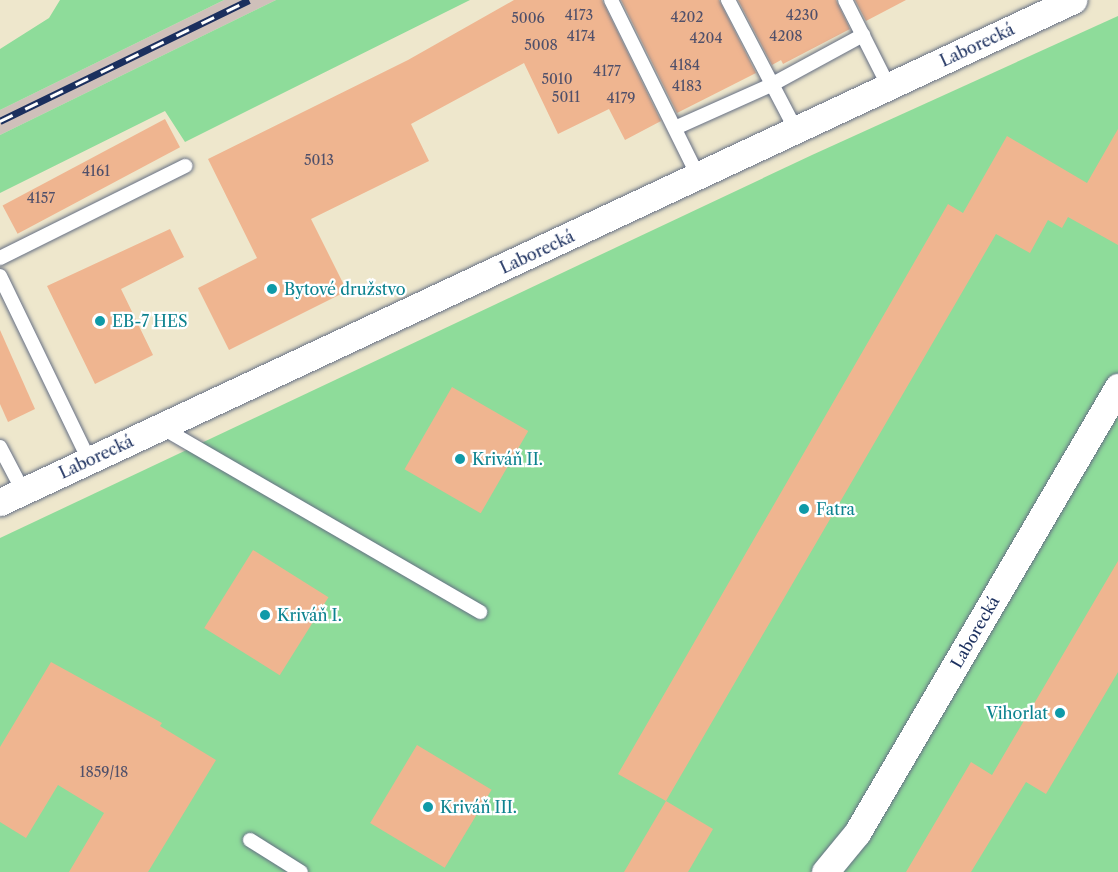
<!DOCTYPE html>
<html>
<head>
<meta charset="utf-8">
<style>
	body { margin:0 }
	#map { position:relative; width:1118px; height:872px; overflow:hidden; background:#eee7cc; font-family:"Libre Caslon Text",serif }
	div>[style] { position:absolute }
	.industrial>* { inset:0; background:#cfc0ba }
	.green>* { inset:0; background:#8edc9a }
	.building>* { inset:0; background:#efb590; transform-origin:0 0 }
	.roads { filter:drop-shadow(0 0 2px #656f84) drop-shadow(0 0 2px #656f84) }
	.lane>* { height:14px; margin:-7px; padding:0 7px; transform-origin:7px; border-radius:7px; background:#fff }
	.street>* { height:27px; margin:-13.5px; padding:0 13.5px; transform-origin:13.5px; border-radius:13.5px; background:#fff }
	.rail>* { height:7px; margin-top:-3.5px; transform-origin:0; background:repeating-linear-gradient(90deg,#fff 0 14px,#1b2f5e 0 28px); box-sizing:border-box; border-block:2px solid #1b2f5e }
	.dots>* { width:16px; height:16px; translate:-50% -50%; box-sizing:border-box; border:3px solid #fff; border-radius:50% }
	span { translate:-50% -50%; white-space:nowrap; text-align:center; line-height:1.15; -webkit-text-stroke:4.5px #fff; paint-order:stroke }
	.number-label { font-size:14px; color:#50506a }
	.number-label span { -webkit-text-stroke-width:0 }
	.street-label { font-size:16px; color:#1b2f5e }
	.culture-label { font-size:16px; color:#0d838f }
	.left { translate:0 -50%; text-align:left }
	.right { translate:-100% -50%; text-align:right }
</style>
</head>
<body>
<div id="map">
	<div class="industrial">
		<div style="clip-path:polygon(224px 0,276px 0,0 135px,0 110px)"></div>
	</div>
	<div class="green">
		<div style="clip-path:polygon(60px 0,224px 0,0 110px,0 49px,49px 18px)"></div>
		<div style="clip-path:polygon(276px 0,470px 0,185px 142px,165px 111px,0 193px,0 135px)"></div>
		<div style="clip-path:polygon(1118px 16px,1118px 872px,0 872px,0 538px,812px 155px)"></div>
	</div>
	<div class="building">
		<div style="clip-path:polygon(514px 0,602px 0,661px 121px,625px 140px,609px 109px,558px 134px,524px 63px,411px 124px,429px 161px,311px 219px,347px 291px,229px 350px,198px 288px,257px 258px,208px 159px,408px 60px)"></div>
		<div style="clip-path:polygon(621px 0,719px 0,756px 73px,677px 113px)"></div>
		<div style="clip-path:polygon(738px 0,836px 0,850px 29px,783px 64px,781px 60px,772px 65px)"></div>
		<div style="clip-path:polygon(855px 0,906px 0,866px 21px)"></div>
		<div style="left:165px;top:119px;width:32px;height:184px;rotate:62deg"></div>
		<div style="clip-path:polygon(1118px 129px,1118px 245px,1068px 217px,1062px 228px,1048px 220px,1030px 253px,996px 234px,666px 801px,618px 774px,948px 204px,963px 213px,1007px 136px,1087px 183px)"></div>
		<div style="clip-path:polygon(170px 229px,184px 257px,121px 289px,153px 355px,95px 384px,47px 286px)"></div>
		<div style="clip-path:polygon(0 330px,35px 409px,8px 422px,0 404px)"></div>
		<div style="left:452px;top:387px;width:88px;height:95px;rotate:30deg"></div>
		<div style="left:253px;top:550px;width:89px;height:92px;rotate:32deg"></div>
		<div style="clip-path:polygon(1118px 561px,1118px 672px,1046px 794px,1026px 782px,971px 872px,906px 872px,971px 762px,992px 775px)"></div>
		<div style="clip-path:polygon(51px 662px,162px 723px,160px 726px,216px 760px,148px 872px,69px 872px,104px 813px,58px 785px,26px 838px,0 822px,0 747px)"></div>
		<div style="left:417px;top:745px;width:87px;height:91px;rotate:31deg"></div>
		<div style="clip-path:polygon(666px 801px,713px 829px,688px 872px,624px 872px)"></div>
	</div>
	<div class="roads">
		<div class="lane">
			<div style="left:611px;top:0;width:196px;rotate:63.7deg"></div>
			<div style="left:728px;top:0;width:147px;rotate:62.4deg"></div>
			<div style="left:845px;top:0;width:97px;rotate:63.2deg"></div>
			<div style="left:675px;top:128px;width:105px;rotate:-24.1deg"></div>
			<div style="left:771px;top:85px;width:105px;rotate:-28.5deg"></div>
			<div style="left:0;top:258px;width:207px;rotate:-26.4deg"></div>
			<div style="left:0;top:276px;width:204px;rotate:64.2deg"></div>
			<div style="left:161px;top:427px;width:369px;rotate:30.1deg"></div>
			<div style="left:0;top:447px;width:50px;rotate:62.4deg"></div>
			<div style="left:250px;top:840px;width:60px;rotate:32.1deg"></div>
		</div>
		<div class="street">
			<div style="left:0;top:502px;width:1185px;rotate:-25.07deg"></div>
			<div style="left:825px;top:872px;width:50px;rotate:-50.6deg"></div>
			<div style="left:857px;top:833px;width:517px;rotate:-59.66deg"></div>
		</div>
	</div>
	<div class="rail">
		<div style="left:0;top:121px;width:277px;rotate:-25.9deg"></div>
	</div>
	<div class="dots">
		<div style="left:272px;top:289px;background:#0f9aa8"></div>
		<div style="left:100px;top:321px;background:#0f9aa8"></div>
		<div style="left:460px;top:459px;background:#0f9aa8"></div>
		<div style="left:804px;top:509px;background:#0f9aa8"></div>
		<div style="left:265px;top:615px;background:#0f9aa8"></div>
		<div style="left:1060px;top:713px;background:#0f9aa8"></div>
		<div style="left:428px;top:807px;background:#0f9aa8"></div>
	</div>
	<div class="number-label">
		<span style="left:579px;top:15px">4173</span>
		<span style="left:802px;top:15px">4230</span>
		<span style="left:687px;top:17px">4202</span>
		<span style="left:528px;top:18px">5006</span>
		<span style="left:581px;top:36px">4174</span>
		<span style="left:786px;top:36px">4208</span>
		<span style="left:706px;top:38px">4204</span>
		<span style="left:541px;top:45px">5008</span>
		<span style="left:685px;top:65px">4184</span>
		<span style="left:607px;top:71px">4177</span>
		<span style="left:557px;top:79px">5010</span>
		<span style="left:687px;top:86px">4183</span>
		<span style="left:566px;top:97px">5011</span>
		<span style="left:621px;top:98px">4179</span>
		<span style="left:319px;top:160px">5013</span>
		<span style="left:96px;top:171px">4161</span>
		<span style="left:41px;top:198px">4157</span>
		<span style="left:104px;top:772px">1859/18</span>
	</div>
	<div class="street-label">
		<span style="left:977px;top:45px;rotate:-25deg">Laborecká</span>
		<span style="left:537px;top:252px;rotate:-25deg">Laborecká</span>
		<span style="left:96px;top:457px;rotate:-25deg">Laborecká</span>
		<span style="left:975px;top:632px;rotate:-60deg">Laborecká</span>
	</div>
	<div class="culture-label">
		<span class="left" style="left:284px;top:289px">Bytové družstvo</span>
		<span class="left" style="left:112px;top:321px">EB-7 HES</span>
		<span class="left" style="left:472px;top:459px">Kriváň II.</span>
		<span class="left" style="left:816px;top:509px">Fatra</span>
		<span class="left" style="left:277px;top:615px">Kriváň I.</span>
		<span class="right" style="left:1048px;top:713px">Vihorlat</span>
		<span class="left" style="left:440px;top:807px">Kriváň III.</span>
	</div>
</div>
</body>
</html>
